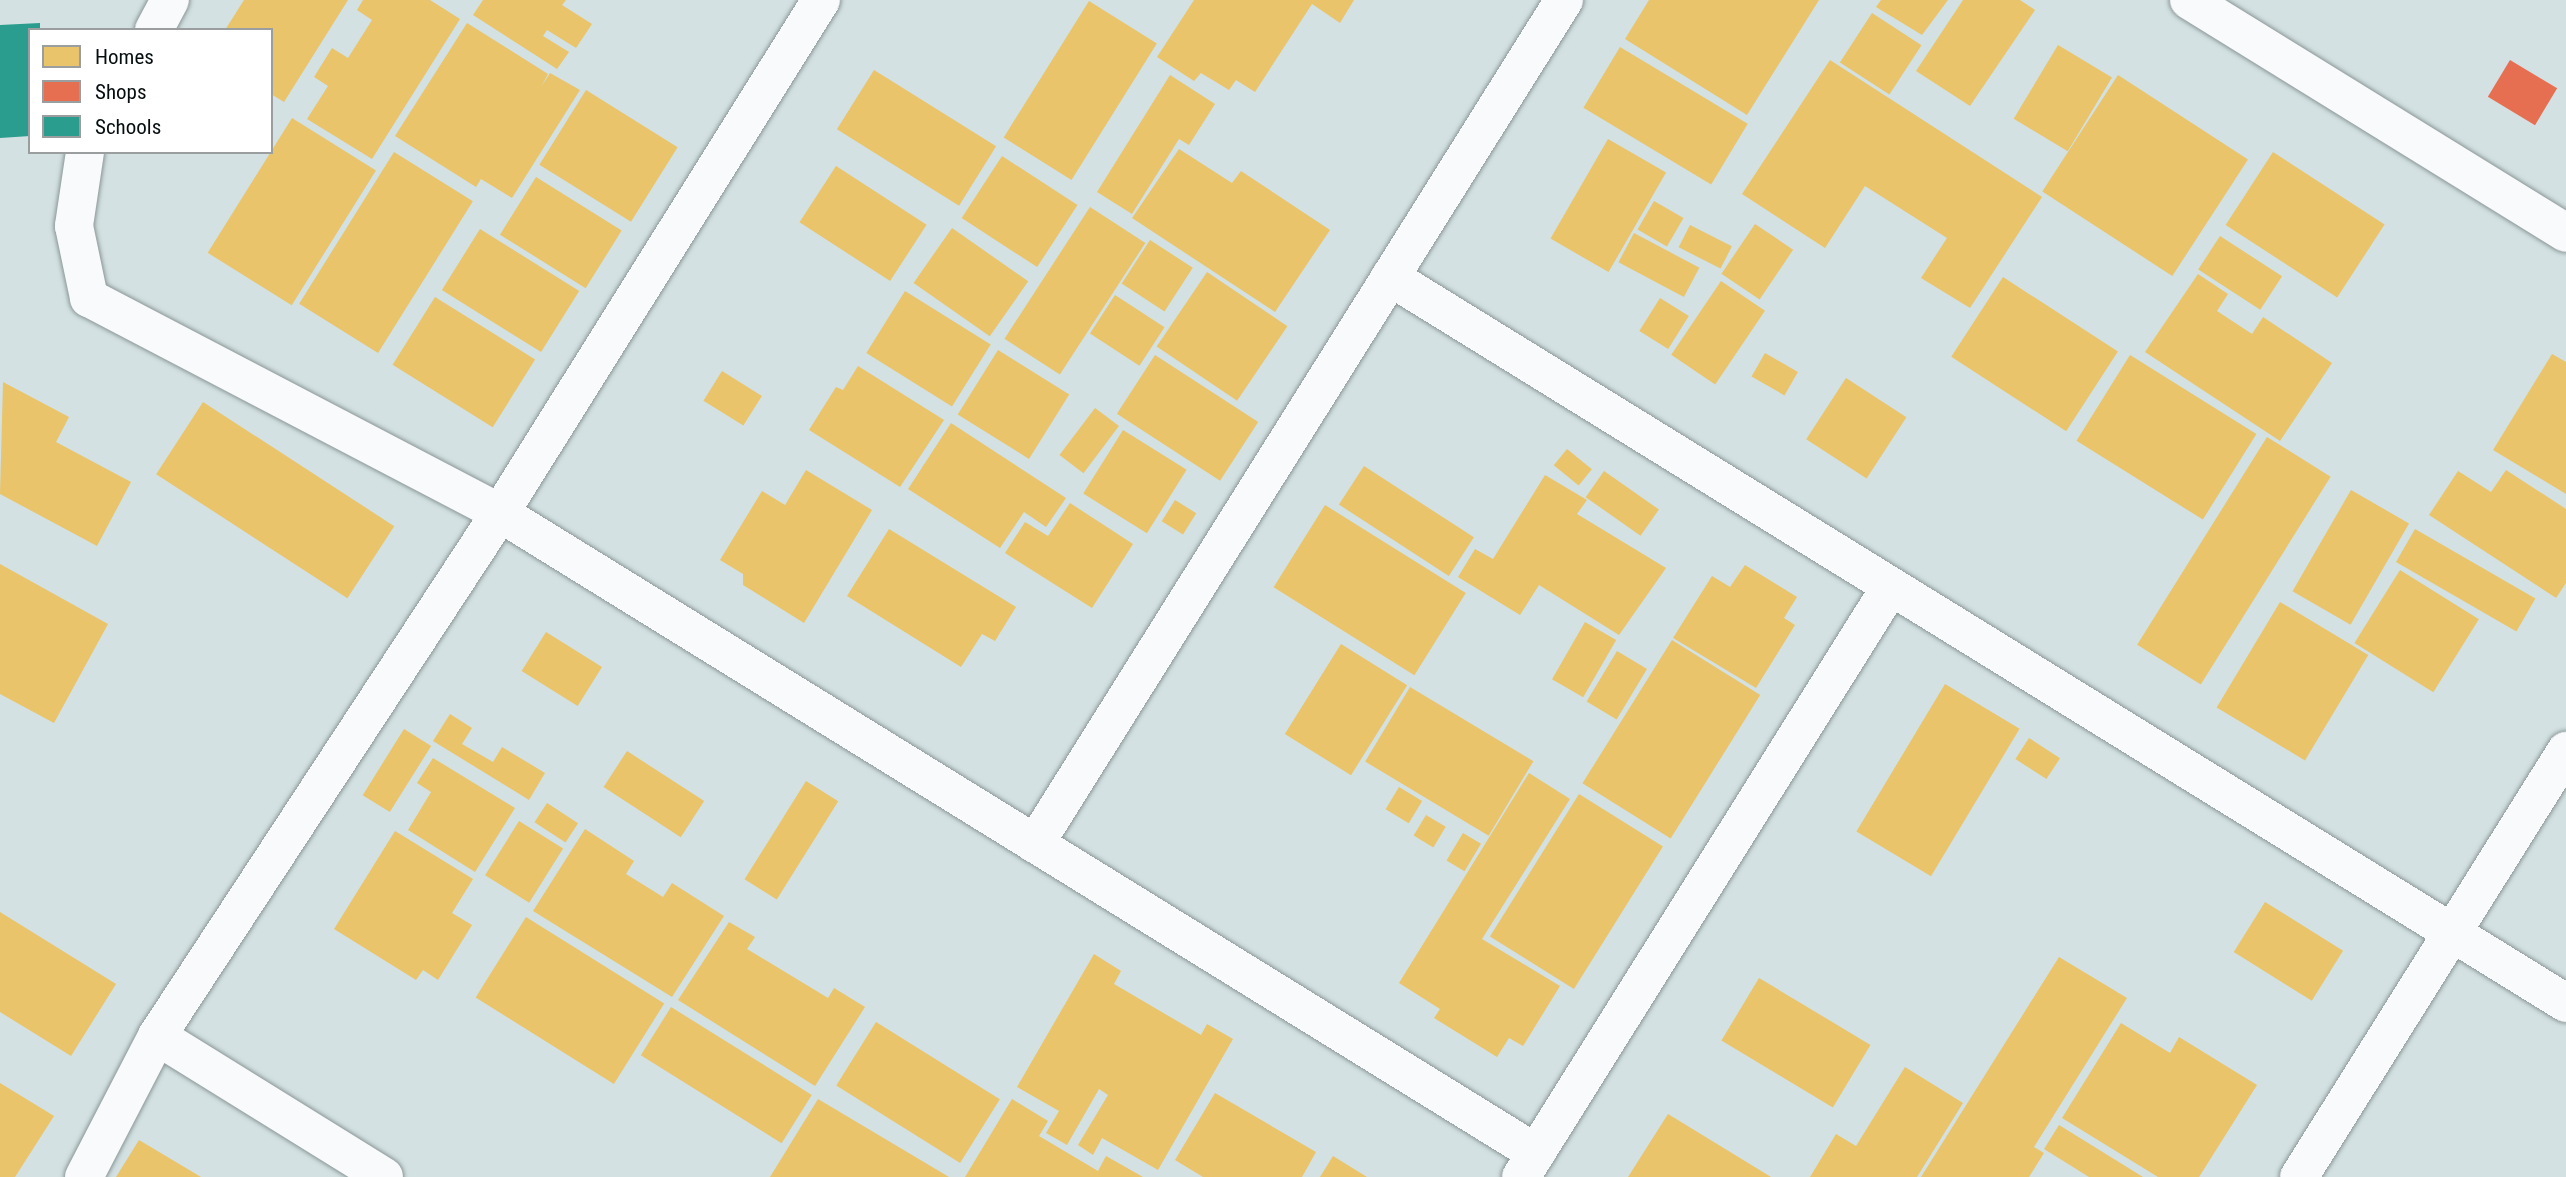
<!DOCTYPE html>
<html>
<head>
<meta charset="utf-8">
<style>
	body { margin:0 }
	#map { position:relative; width:2566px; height:1177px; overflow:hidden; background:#d3e1e2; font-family:"Roboto Condensed",sans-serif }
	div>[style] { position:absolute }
	.homes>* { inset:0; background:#e9c46a; transform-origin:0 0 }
	.shops>* { inset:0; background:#e76f51; transform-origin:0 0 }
	.schools>* { inset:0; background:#2a9d8f }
	.roads { filter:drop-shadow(0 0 2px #8b9696) drop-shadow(0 0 2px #8b9696) }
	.street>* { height:38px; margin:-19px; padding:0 19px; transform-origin:19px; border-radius:19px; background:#f8fafb }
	span { translate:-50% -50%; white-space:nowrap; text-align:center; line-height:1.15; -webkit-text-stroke:7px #fff; paint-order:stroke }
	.legend { position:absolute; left:28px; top:28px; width:245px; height:126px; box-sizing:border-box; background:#fff; border:2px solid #9b9e9f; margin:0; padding:9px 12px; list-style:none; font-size:21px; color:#050d0e }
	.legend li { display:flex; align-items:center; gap:14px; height:35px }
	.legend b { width:35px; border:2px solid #9b9e9f }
</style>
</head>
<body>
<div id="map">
	<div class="homes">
		<div style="clip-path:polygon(244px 0,348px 0,284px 102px,271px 94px,271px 30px,225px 30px)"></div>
		<div style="clip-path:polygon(363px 0,430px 0,460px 19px,372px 159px,307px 119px,328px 86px,314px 77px,332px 48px,348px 58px,372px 20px,357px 10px)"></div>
		<div style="clip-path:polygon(483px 0,566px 0,562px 5px,592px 24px,576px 48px,547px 30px,543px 36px,569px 52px,557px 69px,473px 15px)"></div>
		<div style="clip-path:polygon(1194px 0,1354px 0,1340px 23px,1312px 4px,1255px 92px,1236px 80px,1229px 90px,1201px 73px,1194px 81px,1157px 57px)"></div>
		<div style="clip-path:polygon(1649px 0,1819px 0,1747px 115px,1625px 39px)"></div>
		<div style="clip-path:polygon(1881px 0,1948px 0,1922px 35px,1876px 7px)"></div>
		<div style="clip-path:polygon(1963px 0,2020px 0,2035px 10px,1970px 106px,1916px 71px)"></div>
		<div style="left:1089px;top:1px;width:80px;height:161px;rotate:32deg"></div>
		<div style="left:1872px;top:13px;width:59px;height:59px;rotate:33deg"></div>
		<div style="clip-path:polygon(467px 23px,548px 74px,541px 87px,550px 73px,580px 90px,512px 198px,481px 179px,476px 187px,395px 136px)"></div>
		<div style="left:2058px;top:45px;width:63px;height:86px;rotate:31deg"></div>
		<div style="left:1620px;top:47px;width:149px;height:71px;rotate:31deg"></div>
		<div style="clip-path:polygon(1830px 60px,2042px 197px,1970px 308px,1921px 278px,1947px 238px,1865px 186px,1825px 248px,1742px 194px)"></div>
		<div style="left:874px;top:70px;width:144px;height:70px;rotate:32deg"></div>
		<div style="clip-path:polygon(1170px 75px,1215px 104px,1189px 145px,1179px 139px,1132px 214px,1097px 192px)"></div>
		<div style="left:2118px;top:75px;width:155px;height:139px;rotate:33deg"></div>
		<div style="left:586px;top:90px;width:108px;height:88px;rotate:32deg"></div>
		<div style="left:292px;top:118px;width:99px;height:159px;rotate:32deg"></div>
		<div style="left:1608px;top:139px;width:67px;height:115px;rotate:30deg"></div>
		<div style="clip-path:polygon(1179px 149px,1232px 183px,1241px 171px,1330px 230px,1275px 312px,1132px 218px)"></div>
		<div style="left:394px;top:152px;width:93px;height:179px;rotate:32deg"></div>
		<div style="left:2273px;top:152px;width:133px;height:87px;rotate:33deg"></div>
		<div style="left:1002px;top:156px;width:90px;height:74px;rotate:33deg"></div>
		<div style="left:836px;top:166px;width:108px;height:67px;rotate:33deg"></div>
		<div style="left:536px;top:177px;width:101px;height:68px;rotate:32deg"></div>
		<div style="left:1654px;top:201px;width:34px;height:33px;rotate:30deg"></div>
		<div style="left:1090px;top:207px;width:66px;height:157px;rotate:33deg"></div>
		<div style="left:1755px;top:224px;width:46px;height:60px;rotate:34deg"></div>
		<div style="left:1690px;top:225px;width:47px;height:25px;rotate:27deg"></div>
		<div style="left:952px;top:228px;width:93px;height:67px;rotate:35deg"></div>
		<div style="left:480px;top:229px;width:117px;height:72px;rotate:32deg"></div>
		<div style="left:1634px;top:233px;width:74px;height:33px;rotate:28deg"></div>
		<div style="left:2220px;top:236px;width:74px;height:40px;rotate:33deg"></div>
		<div style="left:1150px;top:240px;width:51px;height:52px;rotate:33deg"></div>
		<div style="left:1207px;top:272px;width:97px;height:90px;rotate:34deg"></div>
		<div style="clip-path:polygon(2198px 274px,2228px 294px,2217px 311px,2252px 334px,2263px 317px,2332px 363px,2280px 441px,2145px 352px)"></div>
		<div style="left:2003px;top:277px;width:137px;height:95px;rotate:33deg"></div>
		<div style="left:1721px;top:281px;width:53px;height:89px;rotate:34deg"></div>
		<div style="left:905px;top:291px;width:101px;height:73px;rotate:32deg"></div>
		<div style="left:1115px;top:295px;width:59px;height:46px;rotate:33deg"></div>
		<div style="left:435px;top:297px;width:118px;height:80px;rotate:32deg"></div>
		<div style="left:1660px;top:298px;width:34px;height:39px;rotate:32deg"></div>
		<div style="left:998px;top:350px;width:84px;height:76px;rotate:32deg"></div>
		<div style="left:1765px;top:353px;width:38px;height:27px;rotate:30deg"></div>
		<div style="clip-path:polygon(2552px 354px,2566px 362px,2566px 494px,2493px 450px)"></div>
		<div style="left:1155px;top:355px;width:123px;height:70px;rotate:33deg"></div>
		<div style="left:2130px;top:355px;width:149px;height:101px;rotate:32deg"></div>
		<div style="clip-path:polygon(858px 366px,944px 420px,900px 487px,809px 430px,836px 387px,843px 390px)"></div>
		<div style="left:722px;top:371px;width:47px;height:35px;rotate:32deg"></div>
		<div style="left:1846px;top:378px;width:72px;height:73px;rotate:33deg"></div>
		<div style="clip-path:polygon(3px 382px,69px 417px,56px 442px,131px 482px,97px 546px,0 494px)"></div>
		<div style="left:203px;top:402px;width:228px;height:86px;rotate:33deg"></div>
		<div style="left:1095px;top:408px;width:30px;height:59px;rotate:37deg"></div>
		<div style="clip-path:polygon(951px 423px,1066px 498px,1046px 527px,1024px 512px,1000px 548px,908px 489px)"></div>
		<div style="left:1123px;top:430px;width:75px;height:75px;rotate:32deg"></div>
		<div style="left:2267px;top:437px;width:75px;height:245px;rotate:32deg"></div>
		<div style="left:1567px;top:449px;width:32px;height:21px;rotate:39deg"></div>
		<div style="left:1364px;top:466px;width:131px;height:46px;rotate:33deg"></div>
		<div style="clip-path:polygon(806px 470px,872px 510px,804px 623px,743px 585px,743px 574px,720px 560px,762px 491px,785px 505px)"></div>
		<div style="clip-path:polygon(2506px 470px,2566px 509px,2566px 583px,2556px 598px,2429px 515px,2458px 471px,2491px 492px)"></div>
		<div style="left:1604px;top:471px;width:67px;height:32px;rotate:35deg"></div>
		<div style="clip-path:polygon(1545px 475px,1587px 500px,1577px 514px,1666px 568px,1619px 635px,1539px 585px,1520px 615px,1458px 577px,1475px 549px,1493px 559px)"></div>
		<div style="left:2351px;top:490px;width:67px;height:117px;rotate:30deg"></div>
		<div style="left:1175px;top:500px;width:25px;height:25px;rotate:32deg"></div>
		<div style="clip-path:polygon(1070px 503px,1133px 544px,1092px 608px,1005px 553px,1025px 522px,1048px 536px)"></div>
		<div style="left:1325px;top:505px;width:166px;height:97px;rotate:32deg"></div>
		<div style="clip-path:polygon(889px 529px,1016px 607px,995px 641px,982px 634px,961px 667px,847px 596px)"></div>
		<div style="left:2415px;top:529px;width:139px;height:38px;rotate:30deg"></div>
		<div style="clip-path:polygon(0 564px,108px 624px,54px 723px,0 694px)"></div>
		<div style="clip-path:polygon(1745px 565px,1797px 597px,1784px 618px,1795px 625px,1756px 688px,1673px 638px,1712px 576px,1730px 587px)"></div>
		<div style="left:2400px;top:570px;width:93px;height:86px;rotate:32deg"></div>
		<div style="left:2280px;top:602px;width:103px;height:123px;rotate:31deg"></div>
		<div style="left:1585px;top:622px;width:36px;height:66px;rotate:30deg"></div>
		<div style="left:546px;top:632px;width:66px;height:46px;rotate:32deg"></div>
		<div style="left:1672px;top:640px;width:104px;height:169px;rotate:32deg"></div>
		<div style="left:1341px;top:644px;width:78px;height:106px;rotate:32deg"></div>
		<div style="left:1617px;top:651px;width:35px;height:59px;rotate:31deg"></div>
		<div style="left:1945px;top:684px;width:87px;height:172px;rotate:31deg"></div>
		<div style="left:1410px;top:687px;width:144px;height:87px;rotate:31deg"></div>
		<div style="clip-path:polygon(450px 714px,472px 728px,462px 744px,493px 762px,502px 747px,545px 773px,529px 800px,433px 741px)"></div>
		<div style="left:404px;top:729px;width:32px;height:78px;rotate:32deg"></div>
		<div style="left:2029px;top:738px;width:37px;height:25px;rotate:33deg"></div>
		<div style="left:627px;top:751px;width:92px;height:43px;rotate:33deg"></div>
		<div style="clip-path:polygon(433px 758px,515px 808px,475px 872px,408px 830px,431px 792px,417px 783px)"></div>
		<div style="clip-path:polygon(1529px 773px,1570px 799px,1482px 939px,1560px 986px,1523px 1046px,1509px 1038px,1497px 1057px,1434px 1018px,1440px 1009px,1399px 983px)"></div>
		<div style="left:806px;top:781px;width:38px;height:116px;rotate:32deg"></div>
		<div style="left:1399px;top:787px;width:27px;height:26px;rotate:31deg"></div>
		<div style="left:1579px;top:794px;width:99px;height:168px;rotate:32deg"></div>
		<div style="left:547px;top:803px;width:37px;height:23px;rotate:33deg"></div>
		<div style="left:1426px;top:815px;width:23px;height:24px;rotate:31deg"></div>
		<div style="left:519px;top:821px;width:52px;height:64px;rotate:32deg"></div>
		<div style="clip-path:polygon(585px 829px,634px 861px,626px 874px,663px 897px,672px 883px,724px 916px,672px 997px,533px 911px)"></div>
		<div style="clip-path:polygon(395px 831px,473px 879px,452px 913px,472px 925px,438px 980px,423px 970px,416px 980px,334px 929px)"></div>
		<div style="left:1463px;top:833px;width:21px;height:32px;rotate:31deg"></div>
		<div style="left:2265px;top:902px;width:92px;height:59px;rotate:32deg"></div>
		<div style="clip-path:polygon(0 912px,116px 984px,71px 1056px,0 1012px)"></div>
		<div style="left:526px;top:917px;width:163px;height:95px;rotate:32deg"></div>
		<div style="clip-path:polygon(729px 922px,755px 937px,747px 949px,828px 998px,834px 988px,865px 1007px,815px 1086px,678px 1000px)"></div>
		<div style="clip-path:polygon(1094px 954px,1121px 971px,1114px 984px,1201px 1035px,1207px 1024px,1233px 1039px,1158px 1170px,1102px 1138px,1093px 1155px,1078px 1145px,1108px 1095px,1099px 1089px,1067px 1145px,1046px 1133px,1059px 1111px,1017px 1087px)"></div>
		<div style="clip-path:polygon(2059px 957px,2127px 998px,2034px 1147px,2044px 1153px,2029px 1177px,1921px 1177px)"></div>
		<div style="left:1759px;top:978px;width:130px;height:73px;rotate:31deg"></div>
		<div style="left:671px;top:1007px;width:166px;height:57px;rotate:32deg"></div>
		<div style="left:876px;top:1022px;width:146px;height:75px;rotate:32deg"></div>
		<div style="clip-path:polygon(2121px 1023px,2170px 1053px,2179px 1037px,2257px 1085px,2199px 1177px,2158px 1177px,2062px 1118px)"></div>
		<div style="clip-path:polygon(1905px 1067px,1963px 1103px,1917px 1177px,1810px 1177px,1836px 1134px,1856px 1146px)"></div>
		<div style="clip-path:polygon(0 1083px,54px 1116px,15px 1177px,0 1177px)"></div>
		<div style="clip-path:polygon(1215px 1093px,1316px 1152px,1302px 1177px,1203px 1177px,1175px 1160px)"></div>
		<div style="clip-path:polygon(818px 1099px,949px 1177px,770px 1177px)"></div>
		<div style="clip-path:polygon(1012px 1099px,1048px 1121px,1039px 1136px,1098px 1171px,1106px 1156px,1143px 1177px,965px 1177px)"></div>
		<div style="clip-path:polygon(1668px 1114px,1771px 1177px,1628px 1177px)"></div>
		<div style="clip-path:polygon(2059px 1125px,2143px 1177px,2089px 1177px,2044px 1149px)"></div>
		<div style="clip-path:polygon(139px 1140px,201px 1177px,116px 1177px)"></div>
		<div style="clip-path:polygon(1333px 1156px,1367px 1177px,1320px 1177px)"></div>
	</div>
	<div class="shops">
		<div style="left:2510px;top:60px;width:55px;height:43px;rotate:31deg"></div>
	</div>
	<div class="schools">
		<div style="clip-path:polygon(40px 23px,40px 30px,30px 30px,30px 136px,0 138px,0 25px)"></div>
	</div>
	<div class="roads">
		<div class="street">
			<div style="left:2189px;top:0;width:443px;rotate:31.7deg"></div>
			<div style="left:154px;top:30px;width:34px;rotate:-62deg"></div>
			<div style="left:85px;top:152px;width:75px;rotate:98.5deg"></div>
			<div style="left:74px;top:226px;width:74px;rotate:78.2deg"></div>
			<div style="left:89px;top:298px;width:464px;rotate:27.6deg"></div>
			<div style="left:500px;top:513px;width:1218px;rotate:31.71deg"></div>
			<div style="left:1390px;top:277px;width:1382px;rotate:31.69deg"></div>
			<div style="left:1035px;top:844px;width:996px;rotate:-57.92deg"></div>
			<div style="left:157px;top:1036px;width:267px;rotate:31.8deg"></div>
			<div style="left:84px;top:1177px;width:159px;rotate:-62.6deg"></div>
			<div style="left:157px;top:1036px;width:625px;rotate:-56.74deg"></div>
			<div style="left:500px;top:513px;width:605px;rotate:-57.96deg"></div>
			<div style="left:1521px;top:1177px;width:697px;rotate:-57.95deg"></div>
			<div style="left:2299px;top:1177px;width:503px;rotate:-57.92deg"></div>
		</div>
	</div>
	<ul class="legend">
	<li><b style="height:19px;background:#e9c46a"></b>Homes</li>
	<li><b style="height:19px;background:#e76f51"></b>Shops</li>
	<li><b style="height:19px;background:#2a9d8f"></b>Schools</li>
	</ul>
</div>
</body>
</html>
